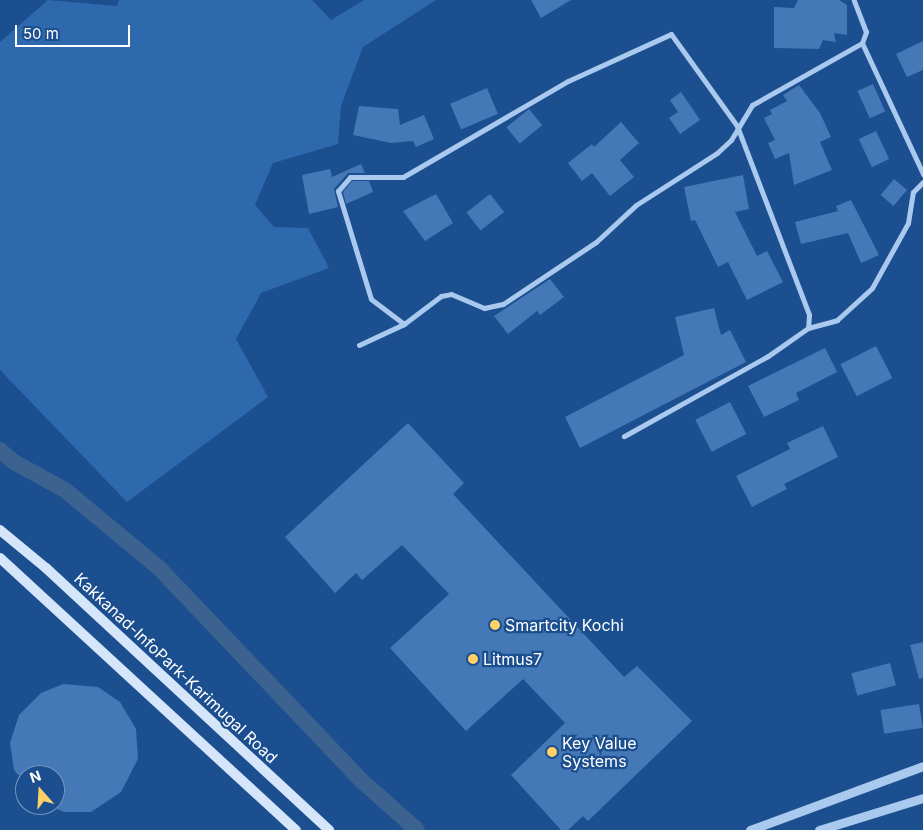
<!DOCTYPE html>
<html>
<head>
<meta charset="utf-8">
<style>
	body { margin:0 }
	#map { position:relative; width:923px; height:830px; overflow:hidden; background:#1b4f8f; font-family:Inter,sans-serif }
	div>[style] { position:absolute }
	.green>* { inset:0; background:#2e69ad }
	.canal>* { height:16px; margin:-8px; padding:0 8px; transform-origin:8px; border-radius:8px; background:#3c6290 }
	.building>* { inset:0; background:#4478b7; transform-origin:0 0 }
	.minor>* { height:5px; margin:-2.5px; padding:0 2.5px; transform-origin:2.5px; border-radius:2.5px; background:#a9c9ee }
	.tertiary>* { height:9px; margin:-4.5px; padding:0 4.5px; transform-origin:4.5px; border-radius:4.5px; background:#a9c9ee }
	.secondary>* { height:10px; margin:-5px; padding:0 5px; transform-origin:5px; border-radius:5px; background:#d6e6fa }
	.dots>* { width:14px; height:14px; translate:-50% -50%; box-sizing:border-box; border:2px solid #1b4f8f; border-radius:50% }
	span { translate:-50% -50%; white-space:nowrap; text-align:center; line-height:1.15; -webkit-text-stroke:4.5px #1b4f8f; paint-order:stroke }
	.poi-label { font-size:16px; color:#fff }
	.left { translate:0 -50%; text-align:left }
	.street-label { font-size:16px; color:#fff }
	.north { position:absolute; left:15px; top:765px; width:50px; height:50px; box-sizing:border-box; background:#1b4f8f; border:1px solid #7695bc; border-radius:50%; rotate:341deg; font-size:14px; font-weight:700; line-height:20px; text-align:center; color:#fff }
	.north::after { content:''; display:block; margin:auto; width:18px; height:22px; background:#ffd166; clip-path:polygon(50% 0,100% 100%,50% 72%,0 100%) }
	.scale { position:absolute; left:15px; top:25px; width:115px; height:22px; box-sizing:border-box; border:2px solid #fff; border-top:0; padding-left:6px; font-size:15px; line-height:18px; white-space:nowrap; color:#fff; -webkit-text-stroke:4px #1b4f8f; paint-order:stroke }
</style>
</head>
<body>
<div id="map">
	<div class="green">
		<div style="clip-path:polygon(48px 0,117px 6px,119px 0,312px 0,331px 20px,364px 0,436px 0,363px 47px,341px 106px,338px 144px,273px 163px,255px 205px,274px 227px,308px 228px,329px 268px,261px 293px,236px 339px,268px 397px,127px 502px,0 370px,0 42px)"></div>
	</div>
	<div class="canal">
		<div style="left:0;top:450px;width:18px;rotate:41deg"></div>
		<div style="left:14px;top:462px;width:58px;rotate:28.8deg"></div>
		<div style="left:65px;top:490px;width:124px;rotate:39.7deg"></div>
		<div style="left:160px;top:569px;width:294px;rotate:46.4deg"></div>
		<div style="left:363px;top:782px;width:72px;rotate:41.6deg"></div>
	</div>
	<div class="building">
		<div style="clip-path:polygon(531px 0,571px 0,541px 18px)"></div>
		<div style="clip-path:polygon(798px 0,839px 0,847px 5px,847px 35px,834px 33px,836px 42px,823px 40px,819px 49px,774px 48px,774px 7px,794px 8px)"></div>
		<div style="clip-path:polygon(923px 41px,923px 70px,907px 77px,896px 54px)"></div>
		<div style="left:873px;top:84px;width:30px;height:17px;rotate:66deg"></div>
		<div style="clip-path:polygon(799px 85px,820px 113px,831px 137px,820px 142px,832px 170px,794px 185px,789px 153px,775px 159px,768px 143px,775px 140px,764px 118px,772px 114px,770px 110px,787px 101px,783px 95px)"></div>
		<div style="left:487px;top:88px;width:28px;height:40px;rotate:67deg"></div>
		<div style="clip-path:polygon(681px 92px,700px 120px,680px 134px,669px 118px,678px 112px,670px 100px)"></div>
		<div style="clip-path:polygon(359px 106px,398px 109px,400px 125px,424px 115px,434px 139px,416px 147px,413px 141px,391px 143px,353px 135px)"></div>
		<div style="left:529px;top:109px;width:21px;height:29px;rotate:51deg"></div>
		<div style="clip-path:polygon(621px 122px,639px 143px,620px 160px,634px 177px,610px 196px,592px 173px,582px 181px,568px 163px,592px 144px,594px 147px)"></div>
		<div style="left:876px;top:131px;width:31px;height:19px;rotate:65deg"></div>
		<div style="clip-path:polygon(361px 164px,365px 173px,348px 173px,334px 189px,338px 207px,309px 214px,302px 175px,330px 169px,332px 177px)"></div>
		<div style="clip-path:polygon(743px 175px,749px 209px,735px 212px,757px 256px,767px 251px,783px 282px,747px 300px,728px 262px,718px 267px,695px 220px,691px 221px,684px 187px)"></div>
		<div style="left:894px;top:179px;width:17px;height:21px;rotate:40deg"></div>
		<div style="clip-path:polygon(352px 181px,369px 181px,373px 192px,346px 204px,343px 192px)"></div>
		<div style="clip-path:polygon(436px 194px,453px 223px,425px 241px,403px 211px)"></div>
		<div style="left:490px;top:194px;width:23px;height:30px;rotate:52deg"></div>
		<div style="clip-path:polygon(851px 200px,879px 255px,861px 263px,848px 233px,801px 244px,795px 222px,838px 211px,836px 206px)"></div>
		<div style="clip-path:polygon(550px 279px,564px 297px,540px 315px,537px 311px,508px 334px,494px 316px)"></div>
		<div style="clip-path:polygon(714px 308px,721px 335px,730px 330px,746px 362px,580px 448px,565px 417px,684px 355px,675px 317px)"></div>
		<div style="left:876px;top:346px;width:36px;height:40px;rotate:63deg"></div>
		<div style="clip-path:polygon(825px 348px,837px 372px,796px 393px,799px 400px,764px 417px,748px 386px)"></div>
		<div style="left:730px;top:402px;width:36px;height:39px;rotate:63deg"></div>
		<div style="clip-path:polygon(408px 423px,464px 483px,453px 494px,624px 677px,637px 666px,692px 721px,588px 821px,583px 816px,568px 830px,561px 830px,511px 775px,565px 723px,523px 679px,466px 731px,390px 648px,449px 594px,402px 545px,362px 580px,356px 573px,335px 593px,285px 537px)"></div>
		<div style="clip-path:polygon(823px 426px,838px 457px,784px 484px,787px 489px,752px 507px,736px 476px,790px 449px,787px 443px)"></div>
		<div style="clip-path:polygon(923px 642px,923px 678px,919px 679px,910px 645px)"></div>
		<div style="left:890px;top:663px;width:23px;height:40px;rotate:75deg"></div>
		<div style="clip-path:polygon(63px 684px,98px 687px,120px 702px,136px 729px,138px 759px,121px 792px,91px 812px,64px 812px,55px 808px,55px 775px,18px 775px,14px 770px,10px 743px,19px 715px,41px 693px)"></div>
		<div style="left:919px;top:704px;width:24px;height:39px;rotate:81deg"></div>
	</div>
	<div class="minor">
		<div style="left:862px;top:43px;width:145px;rotate:65deg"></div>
		<div style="left:404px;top:324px;width:41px;rotate:-142.9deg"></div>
		<div style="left:371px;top:299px;width:113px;rotate:-107deg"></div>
		<div style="left:338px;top:191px;width:18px;rotate:-49deg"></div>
		<div style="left:350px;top:177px;width:53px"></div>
		<div style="left:403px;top:177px;width:191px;rotate:-30.2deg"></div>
		<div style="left:568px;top:81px;width:113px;rotate:-24.5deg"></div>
		<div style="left:671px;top:34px;width:113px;rotate:54.3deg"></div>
		<div style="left:737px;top:126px;width:202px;rotate:69.1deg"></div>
		<div style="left:809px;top:315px;width:13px;rotate:94deg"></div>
		<div style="left:808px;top:328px;width:49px;rotate:145deg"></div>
		<div style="left:768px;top:356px;width:165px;rotate:150.9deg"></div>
		<div style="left:808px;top:328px;width:30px;rotate:-15deg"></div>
		<div style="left:837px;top:320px;width:47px;rotate:-42.4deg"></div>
		<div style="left:872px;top:288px;width:74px;rotate:-61deg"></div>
		<div style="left:908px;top:223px;width:31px;rotate:-81deg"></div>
		<div style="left:913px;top:192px;width:14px;rotate:-45deg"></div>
		<div style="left:359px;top:345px;width:50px;rotate:-25deg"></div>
		<div style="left:404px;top:324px;width:46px;rotate:-37.1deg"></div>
		<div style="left:441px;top:296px;width:10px;rotate:-11deg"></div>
		<div style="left:451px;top:294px;width:36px;rotate:23deg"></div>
		<div style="left:484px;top:308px;width:19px;rotate:-12deg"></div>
		<div style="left:503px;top:304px;width:112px;rotate:-33.7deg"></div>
		<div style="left:596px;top:242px;width:54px;rotate:-42.8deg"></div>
		<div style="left:636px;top:205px;width:96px;rotate:-32.7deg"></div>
		<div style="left:717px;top:153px;width:19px;rotate:-43deg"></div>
		<div style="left:731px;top:140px;width:41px;rotate:-59deg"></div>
		<div style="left:752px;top:105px;width:126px;rotate:-29.4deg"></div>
		<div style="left:862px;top:43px;width:12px;rotate:-70deg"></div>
		<div style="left:866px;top:32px;width:34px;rotate:-111deg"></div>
	</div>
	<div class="tertiary">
		<div style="left:750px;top:830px;width:184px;rotate:-20.3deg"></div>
		<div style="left:819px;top:830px;width:109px;rotate:-17.1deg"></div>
	</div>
	<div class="secondary">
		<div style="left:0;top:530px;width:60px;rotate:39.6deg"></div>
		<div style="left:46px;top:568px;width:386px;rotate:42.8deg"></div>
		<div style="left:0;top:558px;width:402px;rotate:42.6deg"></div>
	</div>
	<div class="dots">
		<div style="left:495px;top:625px;background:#ffd166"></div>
		<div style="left:473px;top:659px;background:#ffd166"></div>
		<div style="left:552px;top:752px;background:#ffd166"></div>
	</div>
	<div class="poi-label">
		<span class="left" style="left:505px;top:625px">Smartcity Kochi</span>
		<span class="left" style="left:483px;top:659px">Litmus7</span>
		<span class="left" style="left:562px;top:752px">Key Value<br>Systems</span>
	</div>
	<div class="street-label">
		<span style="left:176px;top:668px;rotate:43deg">Kakkanad-InfoPark-Karimugal Road</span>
	</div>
	<div class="north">N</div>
	<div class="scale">50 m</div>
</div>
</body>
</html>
